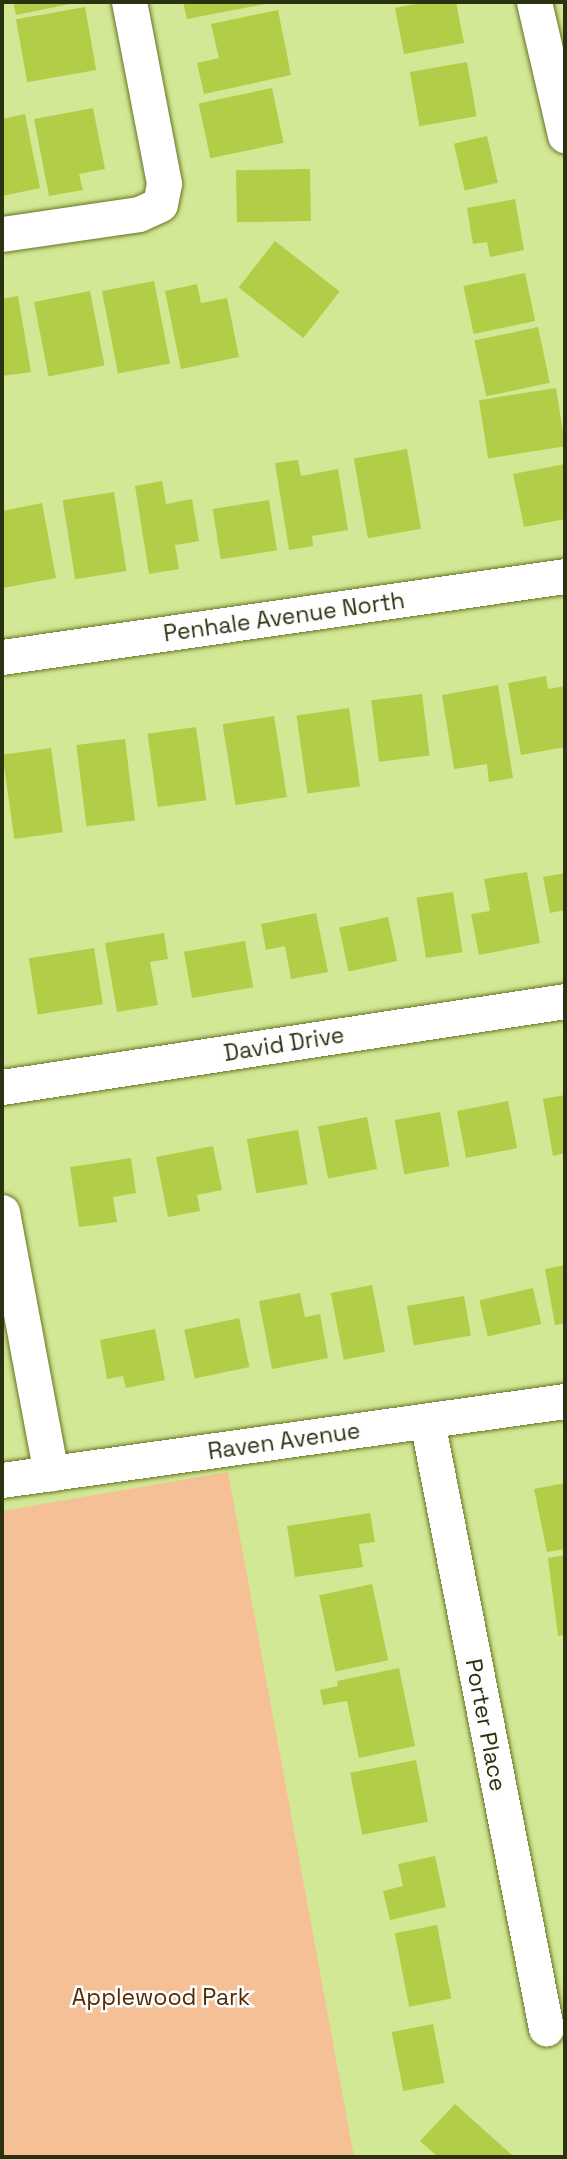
<!DOCTYPE html>
<html>
<head>
<meta charset="utf-8">
<style>
	body { margin:0 }
	#map { position:relative; width:567px; height:2159px; overflow:hidden; background:#d3e895; font-family:"Space Grotesk",sans-serif }
	div>[style] { position:absolute }
	.green>* { inset:0; background:#f5c096 }
	.building>* { inset:0; background:#b2cd47; transform-origin:0 0 }
	.roads { filter:drop-shadow(0 0 2px #657522) drop-shadow(0 0 2px #657522) }
	.street>* { height:35px; margin:-17.5px; padding:0 17.5px; transform-origin:17.5px; border-radius:17.5px; background:#fff }
	span { translate:-50% -50%; white-space:nowrap; text-align:center; line-height:1.15; -webkit-text-stroke:5px #fefefe; paint-order:stroke }
	.street-label { font-size:23px; color:#2b3210 }
	.park-label { font-size:23px; color:#522b02 }
	.frame { position:absolute; inset:0; border:4px solid #2b3210; pointer-events:none }
</style>
</head>
<body>
<div id="map">
	<div class="green">
		<div style="clip-path:polygon(228px 1472px,354px 2157px,2px 2157px,2px 1511px)"></div>
	</div>
	<div class="building">
		<div style="clip-path:polygon(13px 2px,75px 2px,75px 3px,16px 15px)"></div>
		<div style="clip-path:polygon(183px 2px,271px 2px,271px 3px,187px 19px)"></div>
		<div style="clip-path:polygon(425px 2px,456px 2px,464px 43px,404px 54px,395px 8px)"></div>
		<div style="left:85px;top:7px;width:64px;height:70px;rotate:80deg"></div>
		<div style="clip-path:polygon(278px 10px,291px 75px,204px 94px,197px 63px,219px 58px,211px 24px)"></div>
		<div style="left:467px;top:62px;width:55px;height:58px;rotate:80deg"></div>
		<div style="left:272px;top:88px;width:56px;height:75px;rotate:78deg"></div>
		<div style="clip-path:polygon(93px 108px,105px 169px,79px 174px,83px 190px,49px 196px,34px 119px)"></div>
		<div style="clip-path:polygon(25px 114px,40px 188px,2px 196px,2px 119px)"></div>
		<div style="left:487px;top:136px;width:48px;height:34px;rotate:77deg"></div>
		<div style="left:310px;top:169px;width:52px;height:74px;rotate:89deg"></div>
		<div style="clip-path:polygon(515px 199px,524px 250px,490px 257px,487px 242px,473px 244px,467px 208px)"></div>
		<div style="left:275px;top:241px;width:82px;height:59px;rotate:38deg"></div>
		<div style="left:525px;top:273px;width:49px;height:63px;rotate:78deg"></div>
		<div style="left:154px;top:281px;width:84px;height:53px;rotate:79deg"></div>
		<div style="clip-path:polygon(197px 284px,201px 303px,227px 298px,239px 357px,181px 369px,165px 291px)"></div>
		<div style="left:90px;top:291px;width:76px;height:57px;rotate:79deg"></div>
		<div style="clip-path:polygon(18px 296px,31px 372px,2px 376px,2px 299px)"></div>
		<div style="left:538px;top:327px;width:57px;height:65px;rotate:78deg"></div>
		<div style="left:556px;top:388px;width:59px;height:78px;rotate:81deg"></div>
		<div style="left:407px;top:449px;width:81px;height:54px;rotate:80deg"></div>
		<div style="clip-path:polygon(298px 460px,301px 476px,338px 469px,348px 530px,312px 536px,313px 546px,289px 550px,275px 463px)"></div>
		<div style="clip-path:polygon(565px 464px,565px 519px,524px 527px,513px 474px)"></div>
		<div style="clip-path:polygon(162px 481px,166px 504px,192px 499px,199px 541px,175px 545px,179px 569px,149px 574px,135px 486px)"></div>
		<div style="left:114px;top:492px;width:80px;height:52px;rotate:81deg"></div>
		<div style="left:269px;top:500px;width:51px;height:57px;rotate:81deg"></div>
		<div style="clip-path:polygon(42px 503px,56px 578px,3px 588px,2px 511px)"></div>
		<div style="clip-path:polygon(546px 676px,548px 689px,565px 686px,565px 747px,521px 755px,508px 683px)"></div>
		<div style="clip-path:polygon(498px 685px,513px 778px,489px 782px,487px 764px,454px 769px,442px 695px)"></div>
		<div style="left:422px;top:694px;width:62px;height:51px;rotate:83deg"></div>
		<div style="left:349px;top:708px;width:79px;height:53px;rotate:82deg"></div>
		<div style="left:274px;top:716px;width:82px;height:52px;rotate:81deg"></div>
		<div style="left:196px;top:727px;width:74px;height:49px;rotate:82deg"></div>
		<div style="left:125px;top:739px;width:82px;height:49px;rotate:83deg"></div>
		<div style="left:51px;top:748px;width:85px;height:49px;rotate:82deg"></div>
		<div style="clip-path:polygon(527px 872px,540px 943px,479px 955px,471px 914px,490px 911px,484px 879px)"></div>
		<div style="clip-path:polygon(565px 873px,565px 910px,550px 913px,543px 877px)"></div>
		<div style="left:453px;top:892px;width:61px;height:37px;rotate:81deg"></div>
		<div style="clip-path:polygon(316px 913px,328px 972px,291px 979px,285px 946px,266px 950px,261px 924px)"></div>
		<div style="left:388px;top:917px;width:45px;height:50px;rotate:78deg"></div>
		<div style="clip-path:polygon(164px 933px,168px 959px,150px 962px,158px 1005px,117px 1012px,105px 943px)"></div>
		<div style="left:245px;top:941px;width:47px;height:62px;rotate:80deg"></div>
		<div style="left:94px;top:948px;width:57px;height:66px;rotate:81deg"></div>
		<div style="clip-path:polygon(565px 1095px,565px 1153px,553px 1156px,543px 1099px)"></div>
		<div style="left:508px;top:1101px;width:48px;height:52px;rotate:79deg"></div>
		<div style="left:440px;top:1112px;width:55px;height:46px;rotate:80deg"></div>
		<div style="left:367px;top:1117px;width:53px;height:50px;rotate:79deg"></div>
		<div style="left:298px;top:1130px;width:55px;height:52px;rotate:80deg"></div>
		<div style="clip-path:polygon(213px 1146px,222px 1190px,197px 1195px,200px 1211px,168px 1217px,156px 1157px)"></div>
		<div style="clip-path:polygon(131px 1158px,136px 1193px,113px 1197px,117px 1222px,79px 1227px,70px 1167px)"></div>
		<div style="clip-path:polygon(565px 1265px,565px 1323px,555px 1325px,545px 1269px)"></div>
		<div style="left:372px;top:1285px;width:68px;height:42px;rotate:79deg"></div>
		<div style="left:533px;top:1288px;width:37px;height:55px;rotate:77deg"></div>
		<div style="clip-path:polygon(300px 1293px,305px 1317px,320px 1314px,328px 1358px,272px 1369px,259px 1301px)"></div>
		<div style="left:464px;top:1296px;width:40px;height:58px;rotate:80deg"></div>
		<div style="left:239px;top:1318px;width:50px;height:56px;rotate:78deg"></div>
		<div style="clip-path:polygon(155px 1329px,165px 1380px,126px 1388px,123px 1376px,107px 1379px,100px 1340px)"></div>
		<div style="clip-path:polygon(565px 1483px,565px 1549px,547px 1552px,534px 1489px)"></div>
		<div style="clip-path:polygon(370px 1513px,375px 1542px,359px 1544px,363px 1567px,295px 1577px,287px 1526px)"></div>
		<div style="clip-path:polygon(565px 1555px,565px 1635px,558px 1636px,548px 1558px)"></div>
		<div style="left:372px;top:1584px;width:78px;height:54px;rotate:78deg"></div>
		<div style="clip-path:polygon(399px 1668px,415px 1746px,359px 1758px,347px 1701px,323px 1705px,320px 1690px,338px 1686px,337px 1681px)"></div>
		<div style="left:416px;top:1760px;width:63px;height:67px;rotate:79deg"></div>
		<div style="clip-path:polygon(435px 1856px,446px 1907px,390px 1920px,383px 1891px,403px 1886px,398px 1864px)"></div>
		<div style="left:437px;top:1925px;width:75px;height:43px;rotate:79deg"></div>
		<div style="left:433px;top:2024px;width:60px;height:42px;rotate:79deg"></div>
		<div style="clip-path:polygon(455px 2104px,512px 2155px,510px 2157px,438px 2157px,420px 2141px)"></div>
	</div>
	<div class="roads">
		<div class="street">
			<div style="left:534px;top:2px;width:137px;rotate:76.9deg"></div>
			<div style="left:2px;top:234px;width:138px;rotate:-8.3deg"></div>
			<div style="left:139px;top:214px;width:23px;rotate:-25deg"></div>
			<div style="left:160px;top:204px;width:21px;rotate:-79deg"></div>
			<div style="left:164px;top:183px;width:184px;rotate:-100.9deg"></div>
			<div style="left:2px;top:657px;width:569px;rotate:-8.19deg"></div>
			<div style="left:2px;top:1087px;width:570px;rotate:-8.68deg"></div>
			<div style="left:2px;top:1212px;width:266px;rotate:79.4deg"></div>
			<div style="left:427px;top:1421px;width:619px;rotate:78.91deg"></div>
			<div style="left:2px;top:1480px;width:569px;rotate:-7.99deg"></div>
		</div>
	</div>
	<div class="street-label">
		<span style="left:284px;top:617px;rotate:-8deg">Penhale Avenue North</span>
		<span style="left:284px;top:1044px;rotate:-9deg">David Drive</span>
		<span style="left:284px;top:1441px;rotate:-8deg">Raven Avenue</span>
		<span style="left:486px;top:1725px;rotate:79deg">Porter Place</span>
	</div>
	<div class="park-label">
		<span style="left:161px;top:1997px">Applewood Park</span>
	</div>
	<div class="frame"></div>
</div>
</body>
</html>
